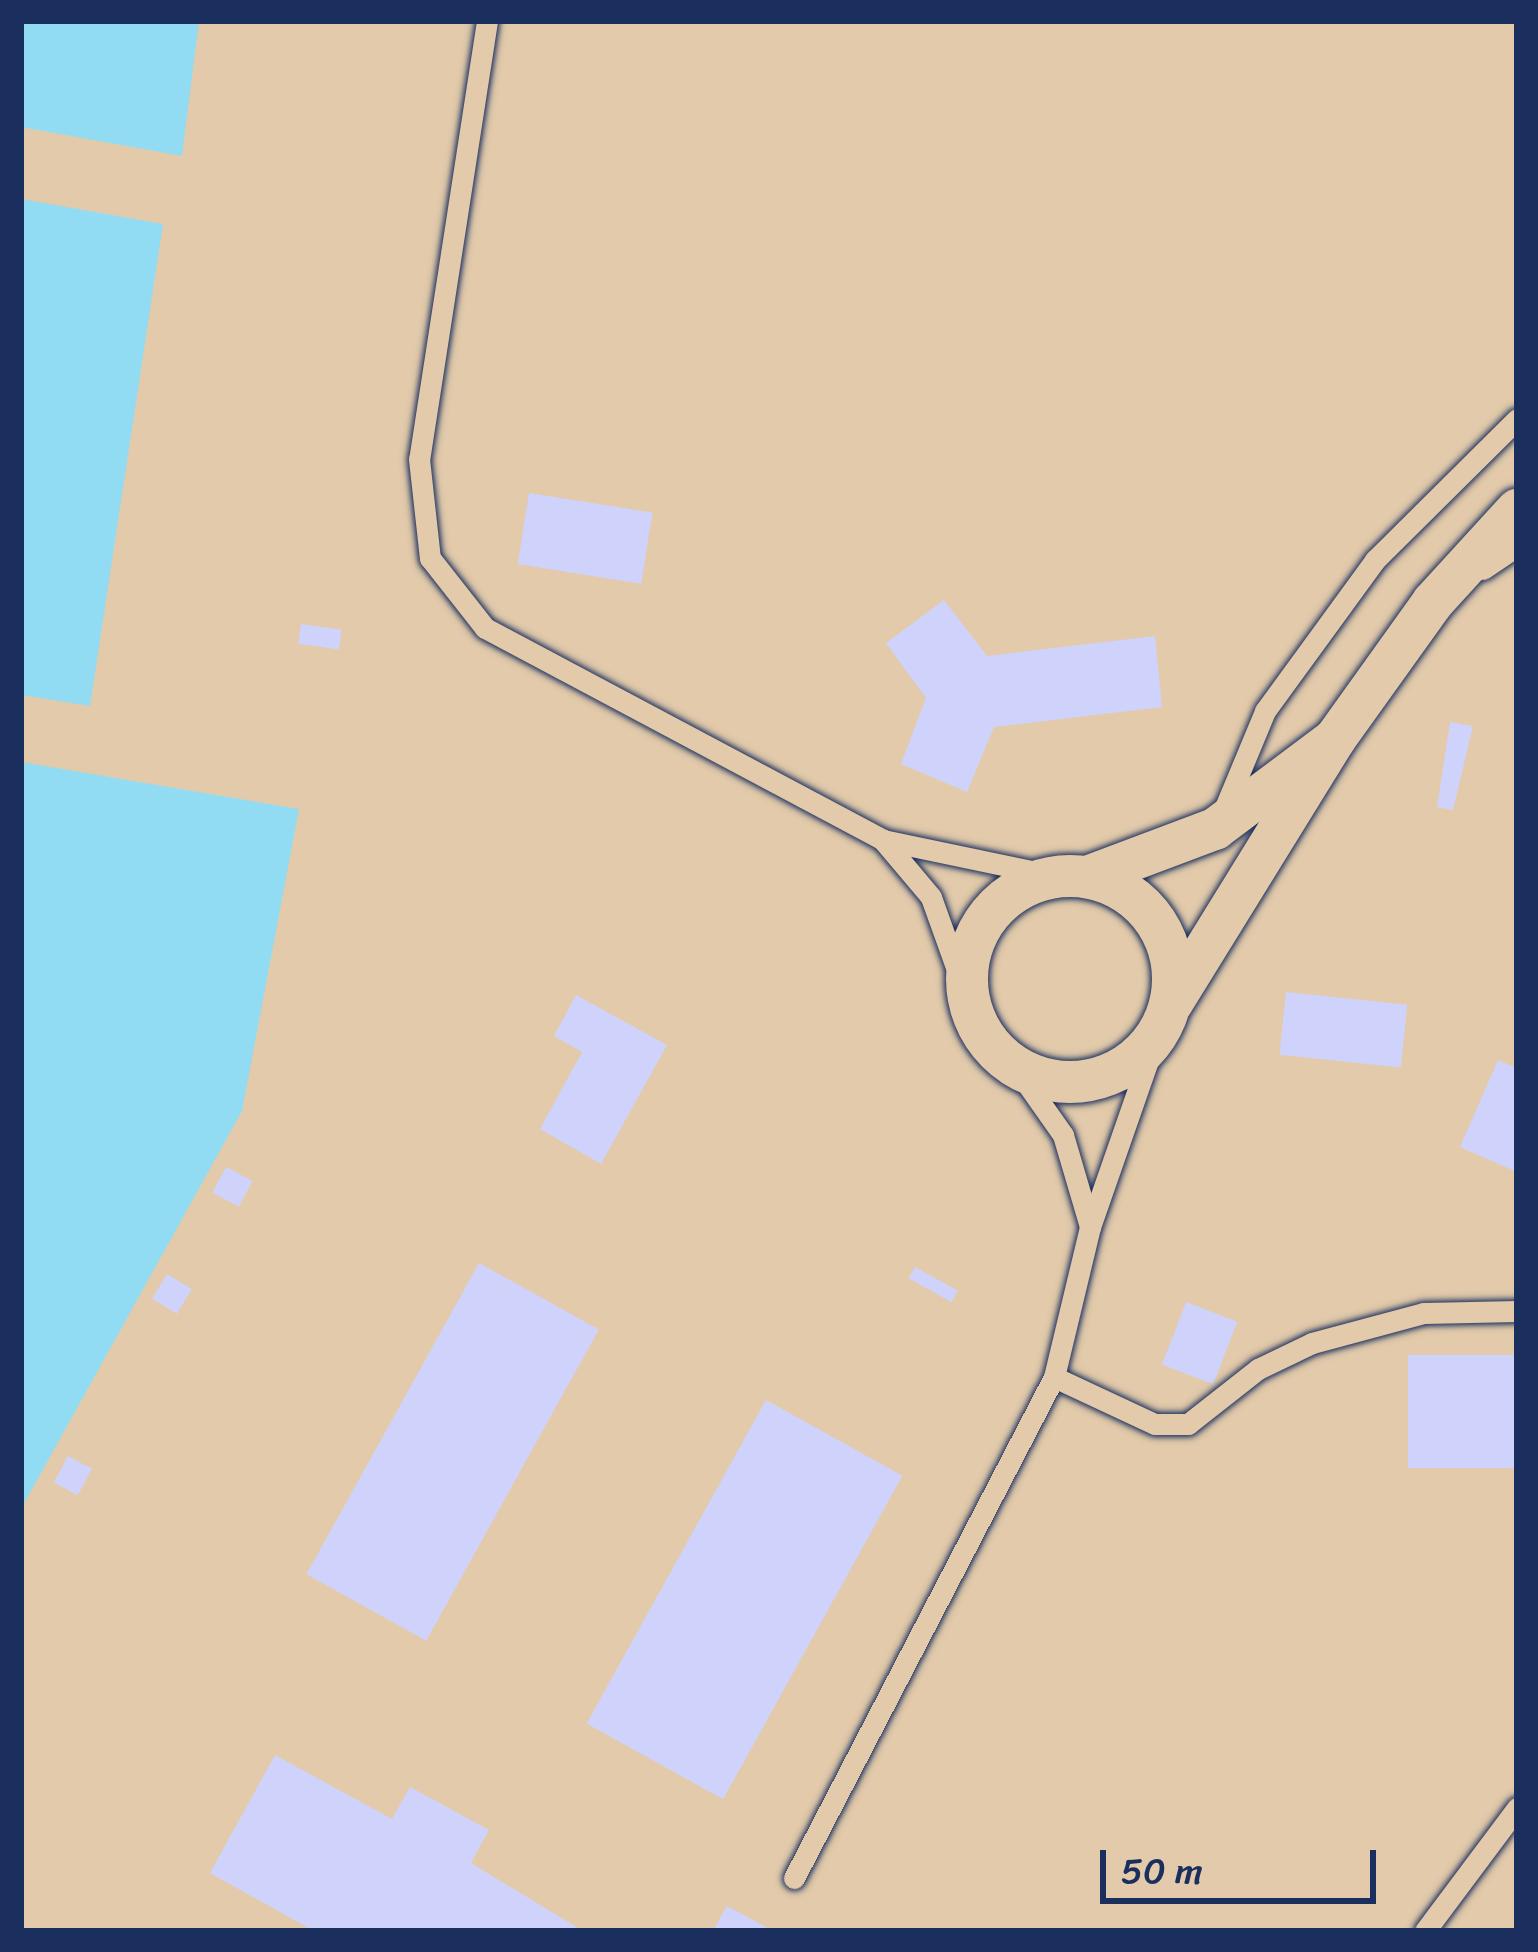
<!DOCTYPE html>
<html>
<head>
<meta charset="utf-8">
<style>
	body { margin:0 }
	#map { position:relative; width:1538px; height:1952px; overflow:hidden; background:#e2caaa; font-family:Sriracha,sans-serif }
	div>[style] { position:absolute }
	.water>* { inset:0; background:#92dcf3 }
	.building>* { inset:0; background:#cfd3fc; transform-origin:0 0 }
	.roads { filter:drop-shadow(0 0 3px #1b2f5e) drop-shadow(0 0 3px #1b2f5e) }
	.service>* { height:21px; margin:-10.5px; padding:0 10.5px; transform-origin:10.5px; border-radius:10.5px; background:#e2caaa }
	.minor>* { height:42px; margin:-21px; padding:0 21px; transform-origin:21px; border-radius:21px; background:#e2caaa }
	.minor>.ring { margin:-21px; padding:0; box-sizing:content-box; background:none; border:42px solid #e2caaa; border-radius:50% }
	span { translate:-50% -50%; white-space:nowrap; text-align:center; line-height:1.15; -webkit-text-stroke:12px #e2caaa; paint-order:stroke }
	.frame { position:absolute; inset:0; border:24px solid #1b2f5e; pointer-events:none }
	.scale { position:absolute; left:1100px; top:1850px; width:276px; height:54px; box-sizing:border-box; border:6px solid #1b2f5e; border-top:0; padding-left:15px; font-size:36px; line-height:42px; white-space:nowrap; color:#1b2f5e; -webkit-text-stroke:9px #e2caaa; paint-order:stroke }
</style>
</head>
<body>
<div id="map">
	<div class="water">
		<div style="clip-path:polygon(21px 21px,199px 21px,182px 156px,21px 127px)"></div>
		<div style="clip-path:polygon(21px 199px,163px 224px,90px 706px,21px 695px)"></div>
		<div style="clip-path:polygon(21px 762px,299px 809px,242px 1111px,21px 1509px)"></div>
	</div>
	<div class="building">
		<div style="left:529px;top:493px;width:125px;height:72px;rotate:9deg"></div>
		<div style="clip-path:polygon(944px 600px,987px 656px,1155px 636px,1162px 707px,994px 727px,967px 792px,901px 764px,926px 698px,886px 643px)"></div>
		<div style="left:301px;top:624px;width:41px;height:20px;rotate:8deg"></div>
		<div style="clip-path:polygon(1450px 722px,1473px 726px,1453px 810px,1437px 807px)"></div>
		<div style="left:1286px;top:992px;width:122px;height:63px;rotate:6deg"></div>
		<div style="clip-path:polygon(576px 995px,667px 1045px,601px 1164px,540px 1129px,582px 1052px,554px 1036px)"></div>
		<div style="clip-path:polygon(1498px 1060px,1517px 1068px,1517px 1172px,1460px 1147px)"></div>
		<div style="left:226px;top:1167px;width:30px;height:29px;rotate:28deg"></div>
		<div style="left:479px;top:1263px;width:137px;height:356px;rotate:29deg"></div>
		<div style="left:915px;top:1267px;width:49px;height:13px;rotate:29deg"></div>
		<div style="left:167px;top:1274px;width:29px;height:29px;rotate:31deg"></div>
		<div style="left:1186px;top:1302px;width:55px;height:67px;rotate:21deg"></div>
		<div style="left:1517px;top:1355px;width:113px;height:109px;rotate:90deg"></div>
		<div style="left:766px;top:1400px;width:156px;height:370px;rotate:29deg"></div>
		<div style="left:68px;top:1456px;width:27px;height:30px;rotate:28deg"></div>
		<div style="clip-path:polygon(275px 1755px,392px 1819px,410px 1787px,489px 1830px,471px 1863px,583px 1931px,314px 1931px,210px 1873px)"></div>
		<div style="clip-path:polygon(727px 1906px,773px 1931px,713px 1931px)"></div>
	</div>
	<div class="roads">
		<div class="service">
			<div style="left:487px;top:21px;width:443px;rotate:98.8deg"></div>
			<div style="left:419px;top:459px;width:100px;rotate:83.7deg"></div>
			<div style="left:430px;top:558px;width:89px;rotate:51.8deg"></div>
			<div style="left:485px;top:628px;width:451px;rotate:28deg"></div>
			<div style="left:1483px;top:569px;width:41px;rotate:-34.1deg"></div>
			<div style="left:1223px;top:812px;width:109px;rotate:-67.4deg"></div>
			<div style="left:1265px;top:711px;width:187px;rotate:-53.9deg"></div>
			<div style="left:1375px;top:560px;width:200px;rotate:-44.8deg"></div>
			<div style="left:966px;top:995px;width:104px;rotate:-109.7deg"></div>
			<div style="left:931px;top:897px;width:75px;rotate:-130.1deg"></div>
			<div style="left:883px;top:840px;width:176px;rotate:11.8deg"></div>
			<div style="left:1013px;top:1064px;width:87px;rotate:54.8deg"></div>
			<div style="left:1063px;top:1135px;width:96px;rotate:73.6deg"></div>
			<div style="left:1090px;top:1227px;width:201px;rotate:-70.8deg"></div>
			<div style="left:1054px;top:1377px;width:111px;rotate:25deg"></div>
			<div style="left:1155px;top:1424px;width:33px"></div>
			<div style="left:1188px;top:1424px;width:89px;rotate:-38.2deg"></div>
			<div style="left:1258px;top:1369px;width:60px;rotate:-25.7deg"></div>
			<div style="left:1312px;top:1343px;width:116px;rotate:-15deg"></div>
			<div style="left:1424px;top:1313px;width:93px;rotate:-1.2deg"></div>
			<div style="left:794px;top:1878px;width:564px;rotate:-62.57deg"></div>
			<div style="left:1054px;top:1377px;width:154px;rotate:-76.5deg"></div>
			<div style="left:1425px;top:1931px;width:154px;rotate:-53.2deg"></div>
		</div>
		<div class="minor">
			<div style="left:1335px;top:739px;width:168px;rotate:-54.4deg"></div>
			<div style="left:1433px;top:602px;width:125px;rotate:-47.6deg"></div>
			<div class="ring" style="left:967px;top:876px;width:164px;height:164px"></div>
			<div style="left:1087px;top:877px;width:137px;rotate:-20.6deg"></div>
			<div style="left:1215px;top:829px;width:150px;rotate:-36.9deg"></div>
			<div style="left:1335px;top:739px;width:310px;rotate:121.7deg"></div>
		</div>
	</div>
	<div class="frame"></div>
	<div class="scale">50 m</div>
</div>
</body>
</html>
